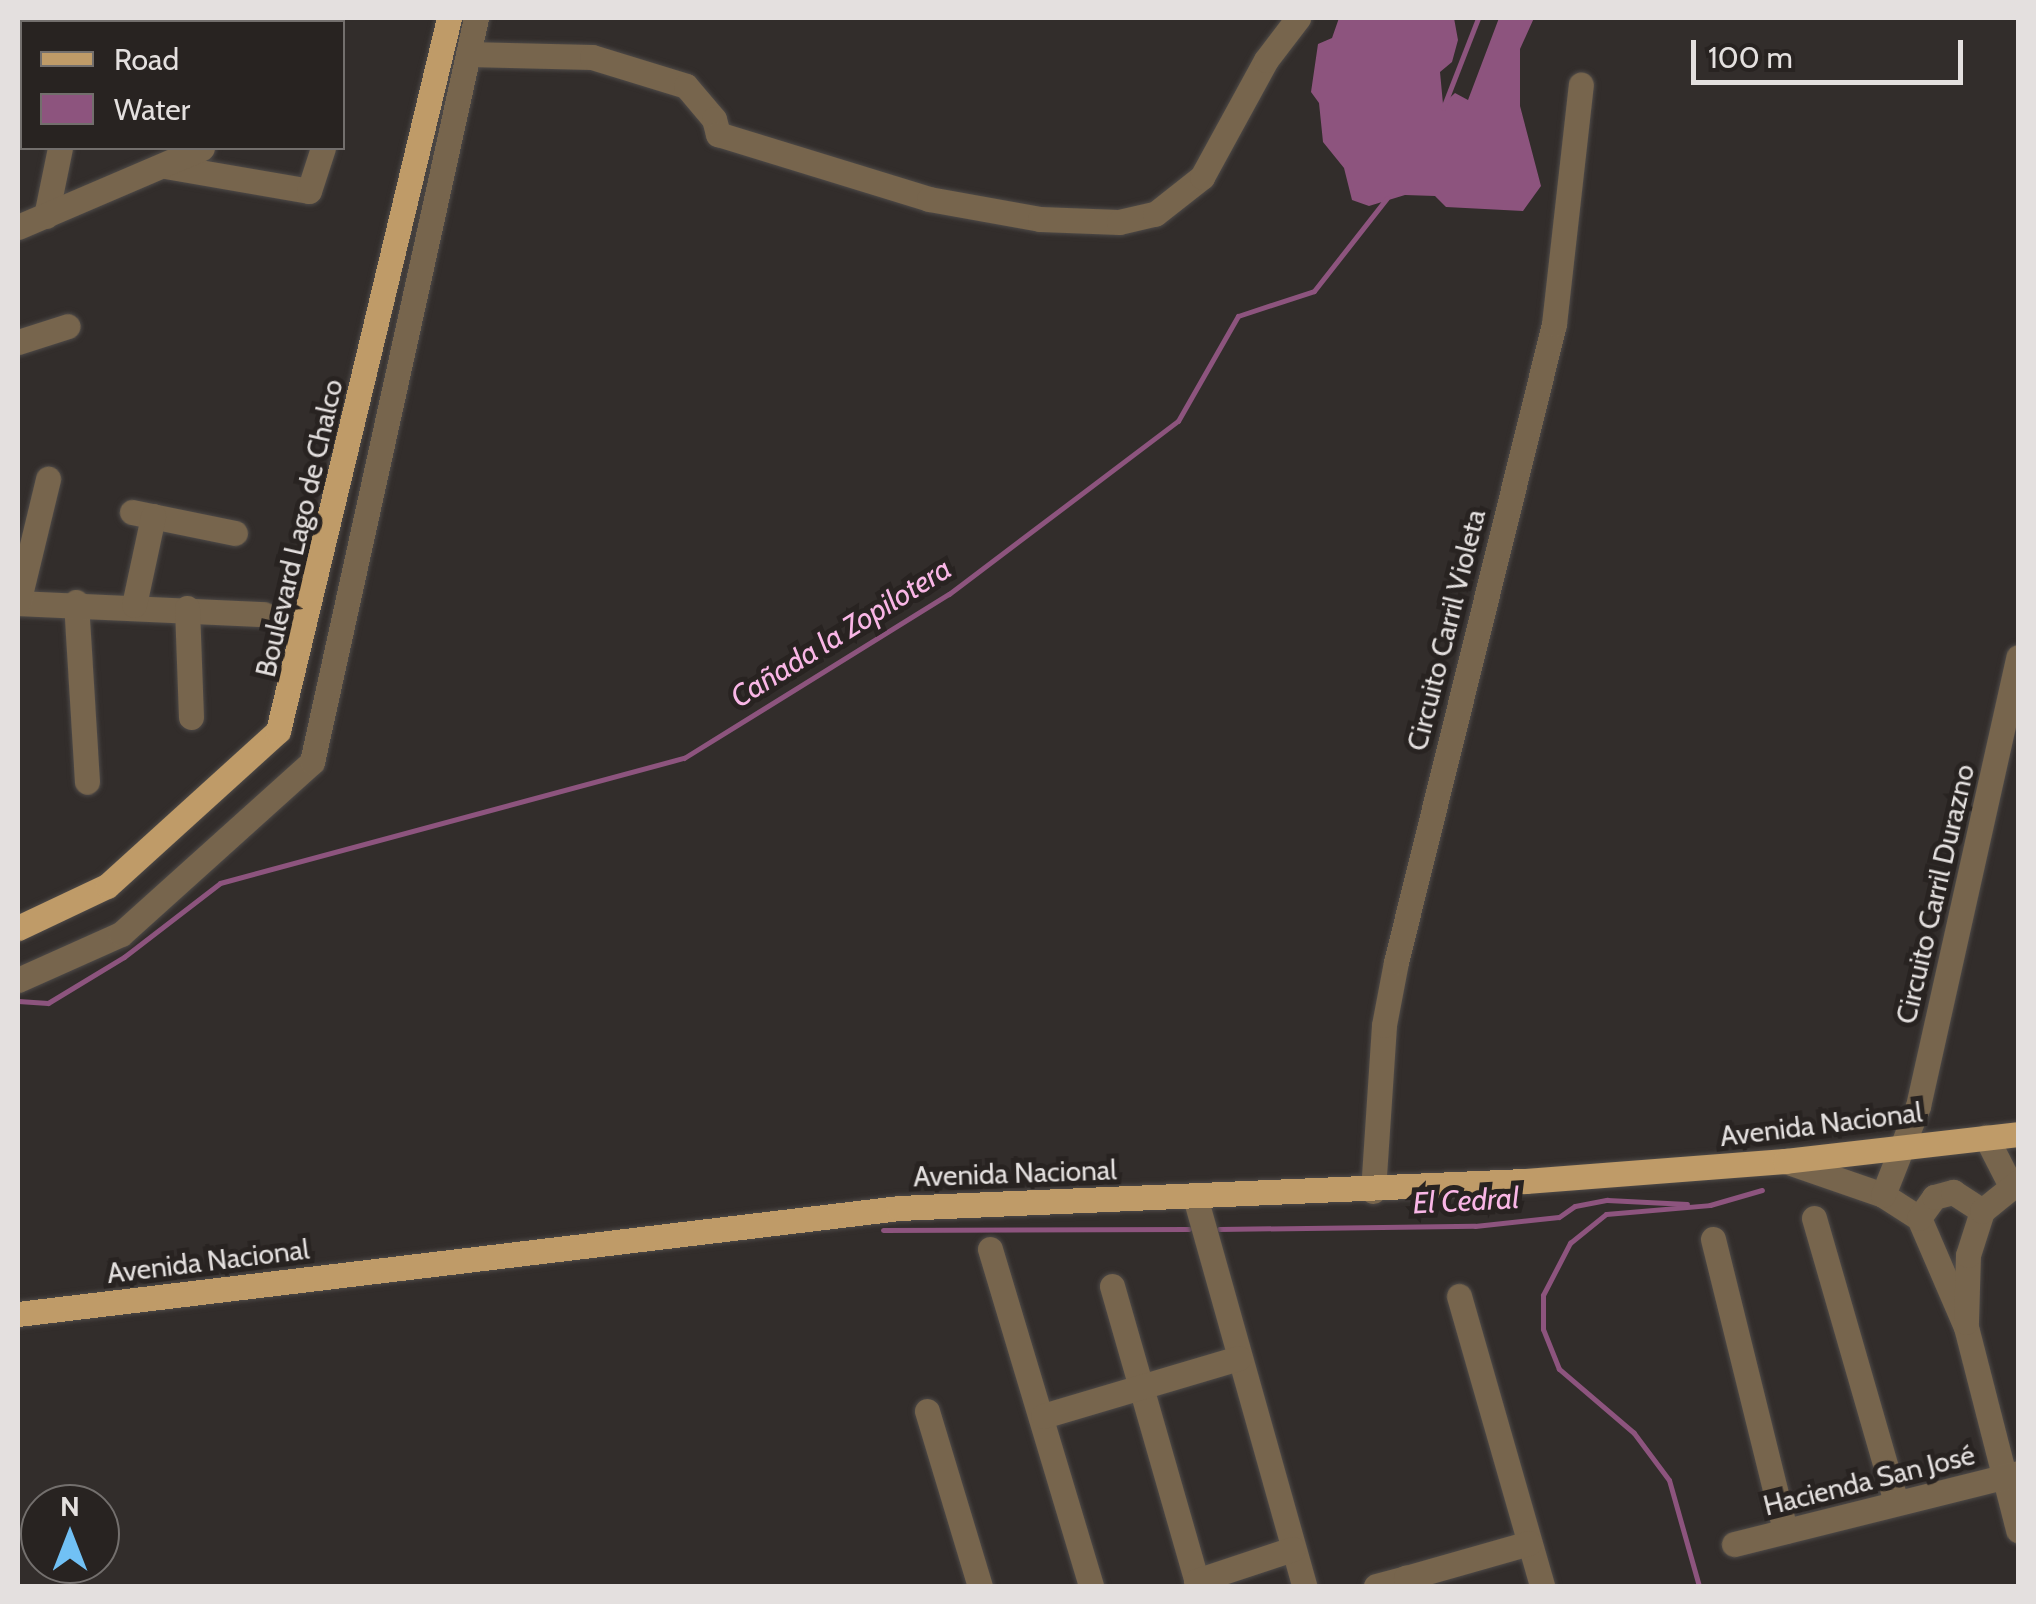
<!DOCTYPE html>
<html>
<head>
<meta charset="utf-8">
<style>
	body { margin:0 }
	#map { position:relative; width:2036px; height:1604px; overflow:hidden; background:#322d2b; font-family:Cabin,sans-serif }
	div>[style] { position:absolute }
	.water>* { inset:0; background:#8d547e }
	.stream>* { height:5px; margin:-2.5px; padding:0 2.5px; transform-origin:2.5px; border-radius:2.5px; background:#8d547e }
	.roads { filter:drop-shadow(0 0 2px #4e4a48) drop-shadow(0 0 2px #4e4a48) }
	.minor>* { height:25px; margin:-12.5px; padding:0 12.5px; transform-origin:12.5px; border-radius:12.5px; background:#77654d }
	.major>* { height:25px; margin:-12.5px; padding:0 12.5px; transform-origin:12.5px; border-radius:12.5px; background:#bf9b68 }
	span { translate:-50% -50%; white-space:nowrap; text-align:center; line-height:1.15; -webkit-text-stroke:10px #282321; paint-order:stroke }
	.street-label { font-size:28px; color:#e4e0df }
	.water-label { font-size:30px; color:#f9b6e6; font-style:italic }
	.frame { position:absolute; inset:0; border:20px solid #e4e0df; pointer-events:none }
	.legend { position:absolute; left:20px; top:20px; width:325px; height:130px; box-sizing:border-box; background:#282321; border:2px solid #736f6d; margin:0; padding:12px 18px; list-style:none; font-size:30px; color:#e4e0df }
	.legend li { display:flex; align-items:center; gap:20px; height:50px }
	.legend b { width:50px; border:2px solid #736f6d }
	.north { position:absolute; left:20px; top:1484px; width:100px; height:100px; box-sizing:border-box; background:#282321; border:2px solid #736f6d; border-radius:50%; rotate:0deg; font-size:28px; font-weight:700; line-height:40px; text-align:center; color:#e4e0df }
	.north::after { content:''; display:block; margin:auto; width:35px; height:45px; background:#71c1f5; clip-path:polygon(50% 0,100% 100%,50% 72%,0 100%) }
	.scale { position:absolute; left:1691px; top:40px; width:272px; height:45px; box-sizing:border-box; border:5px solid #e4e0df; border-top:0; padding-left:12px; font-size:30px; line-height:35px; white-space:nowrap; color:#e4e0df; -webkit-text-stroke:8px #282321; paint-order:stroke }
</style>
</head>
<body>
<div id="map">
	<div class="water">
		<div style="clip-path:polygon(1339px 18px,1454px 18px,1458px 40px,1452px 62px,1440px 72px,1443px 104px,1455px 93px,1468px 100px,1499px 18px,1534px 18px,1520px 49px,1520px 106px,1541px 186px,1523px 211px,1446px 207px,1435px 196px,1405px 195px,1369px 206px,1352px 200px,1344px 168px,1323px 142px,1319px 103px,1311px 92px,1318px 44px,1332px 38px)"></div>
	</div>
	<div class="stream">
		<div style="left:1443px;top:108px;width:97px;rotate:-68.7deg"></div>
		<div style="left:18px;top:1001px;width:30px;rotate:4deg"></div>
		<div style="left:48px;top:1003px;width:89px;rotate:-31.2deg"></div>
		<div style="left:124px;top:957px;width:121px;rotate:-37.6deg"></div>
		<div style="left:220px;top:883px;width:481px;rotate:-15.1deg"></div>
		<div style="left:684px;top:758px;width:312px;rotate:-31.8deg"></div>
		<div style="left:949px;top:594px;width:287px;rotate:-37.1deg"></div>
		<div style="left:1178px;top:421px;width:121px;rotate:-60.3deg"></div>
		<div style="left:1238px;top:316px;width:80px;rotate:-18.2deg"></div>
		<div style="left:1314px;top:291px;width:118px;rotate:-51.9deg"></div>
		<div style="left:1219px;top:1229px;width:256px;rotate:-0.7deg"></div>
		<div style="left:1475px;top:1226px;width:84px;rotate:-6.1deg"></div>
		<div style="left:1559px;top:1217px;width:19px;rotate:-35deg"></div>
		<div style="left:1575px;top:1206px;width:33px;rotate:-11deg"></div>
		<div style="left:1607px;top:1200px;width:80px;rotate:2.9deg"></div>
		<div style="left:883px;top:1230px;width:306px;rotate:-0.2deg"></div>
		<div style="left:1699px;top:1586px;width:110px;rotate:-105.8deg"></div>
		<div style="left:1669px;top:1480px;width:59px;rotate:-126.7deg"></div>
		<div style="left:1634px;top:1433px;width:99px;rotate:-139.5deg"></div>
		<div style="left:1559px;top:1369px;width:43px;rotate:-111.8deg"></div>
		<div style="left:1543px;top:1329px;width:34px;rotate:-90deg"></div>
		<div style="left:1543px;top:1295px;width:59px;rotate:-62.6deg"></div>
		<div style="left:1570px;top:1243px;width:46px;rotate:-38.9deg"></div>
		<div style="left:1606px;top:1214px;width:104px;rotate:-4.9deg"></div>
		<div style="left:1710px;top:1205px;width:54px;rotate:-16.1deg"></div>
	</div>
	<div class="roads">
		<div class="minor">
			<div style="left:468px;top:54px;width:124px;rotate:1.4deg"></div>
			<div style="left:592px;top:57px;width:98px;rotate:17.1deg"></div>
			<div style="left:686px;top:86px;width:43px;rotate:49.7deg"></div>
			<div style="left:714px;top:119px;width:16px;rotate:75deg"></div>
			<div style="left:718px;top:134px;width:221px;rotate:17.1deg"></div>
			<div style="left:929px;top:199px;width:113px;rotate:10.2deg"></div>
			<div style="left:1040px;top:219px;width:79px;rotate:2.2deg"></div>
			<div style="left:1119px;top:222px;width:37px;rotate:-13deg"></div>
			<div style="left:1155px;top:214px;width:60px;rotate:-38.2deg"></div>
			<div style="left:1202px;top:177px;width:133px;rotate:-61.3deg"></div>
			<div style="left:1266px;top:60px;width:53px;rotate:-52.7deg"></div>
			<div style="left:165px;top:166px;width:146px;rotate:9.8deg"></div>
			<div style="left:309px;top:191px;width:45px;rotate:-72deg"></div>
			<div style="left:46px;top:216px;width:69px;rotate:-78.4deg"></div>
			<div style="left:18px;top:227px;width:200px;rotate:-23.2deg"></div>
			<div style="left:18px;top:342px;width:52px;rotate:-17.7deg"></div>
			<div style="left:132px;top:512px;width:105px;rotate:11.5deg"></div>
			<div style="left:76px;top:602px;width:180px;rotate:86.5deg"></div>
			<div style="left:18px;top:603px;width:246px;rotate:2.6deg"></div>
			<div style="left:18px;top:603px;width:128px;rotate:-76.4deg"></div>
			<div style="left:134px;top:605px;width:91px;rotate:-77.9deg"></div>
			<div style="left:187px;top:608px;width:109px;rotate:87.9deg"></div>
			<div style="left:18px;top:980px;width:113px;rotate:-24.1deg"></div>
			<div style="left:121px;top:934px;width:257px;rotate:-42deg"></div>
			<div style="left:312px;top:762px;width:762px;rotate:-77.57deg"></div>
			<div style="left:1986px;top:1137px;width:55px;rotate:63deg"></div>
			<div style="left:1785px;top:1161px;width:104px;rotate:19.1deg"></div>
			<div style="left:1883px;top:1195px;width:43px;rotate:32.6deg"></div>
			<div style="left:1919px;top:1218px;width:119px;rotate:66.7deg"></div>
			<div style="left:1966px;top:1327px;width:210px;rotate:75.6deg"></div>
			<div style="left:1373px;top:1191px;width:166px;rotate:-86.2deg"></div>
			<div style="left:1384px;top:1025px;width:64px;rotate:-79.2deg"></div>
			<div style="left:1396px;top:962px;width:657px;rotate:-76.09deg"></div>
			<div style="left:1554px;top:324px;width:241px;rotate:-83.6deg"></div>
			<div style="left:1883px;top:1195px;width:96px;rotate:-68.5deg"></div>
			<div style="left:1918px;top:1106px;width:460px;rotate:-77.4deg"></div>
			<div style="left:1195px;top:1197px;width:404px;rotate:74.3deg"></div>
			<div style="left:1814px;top:1218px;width:296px;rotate:73.9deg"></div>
			<div style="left:1919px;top:1218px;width:26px;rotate:-54deg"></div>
			<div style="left:1934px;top:1197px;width:20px;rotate:-15deg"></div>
			<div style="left:1953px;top:1192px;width:35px;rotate:33deg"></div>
			<div style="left:1713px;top:1239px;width:301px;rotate:76.1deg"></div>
			<div style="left:990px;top:1249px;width:352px;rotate:73.3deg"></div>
			<div style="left:1112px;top:1286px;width:312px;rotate:74deg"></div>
			<div style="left:1459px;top:1296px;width:302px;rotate:74deg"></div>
			<div style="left:1966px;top:1322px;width:67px;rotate:-88.3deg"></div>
			<div style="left:1968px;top:1255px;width:46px;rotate:-72.3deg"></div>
			<div style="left:1982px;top:1211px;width:46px;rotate:-38.9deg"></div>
			<div style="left:927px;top:1411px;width:183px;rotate:73.2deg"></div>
			<div style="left:1043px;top:1416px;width:204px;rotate:-16.5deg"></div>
			<div style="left:1734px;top:1544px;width:293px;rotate:-14deg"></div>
			<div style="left:1196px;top:1581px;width:102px;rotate:-18.3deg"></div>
			<div style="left:1376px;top:1586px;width:31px;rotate:-15deg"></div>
			<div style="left:1409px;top:1586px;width:9px;rotate:-111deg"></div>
			<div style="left:1406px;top:1578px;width:128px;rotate:-15.9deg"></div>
		</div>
		<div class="major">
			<div style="left:18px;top:928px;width:98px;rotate:-25.3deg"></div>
			<div style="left:107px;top:886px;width:231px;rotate:-42.2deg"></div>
			<div style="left:278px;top:731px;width:733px;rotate:-76.51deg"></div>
			<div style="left:18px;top:1314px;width:887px;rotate:-6.86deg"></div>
			<div style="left:899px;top:1208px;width:627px;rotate:-2.47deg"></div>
			<div style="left:1525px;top:1181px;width:261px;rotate:-4.4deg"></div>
			<div style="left:1785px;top:1161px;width:235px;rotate:-6.6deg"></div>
		</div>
	</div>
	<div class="street-label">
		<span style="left:299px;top:528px;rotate:-77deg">Boulevard Lago de Chalco</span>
		<span style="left:1446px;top:630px;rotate:-76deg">Circuito Carril Violeta</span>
		<span style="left:1935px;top:894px;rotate:-77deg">Circuito Carril Durazno</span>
		<span style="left:1821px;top:1124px;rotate:-7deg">Avenida Nacional</span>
		<span style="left:1015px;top:1173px;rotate:-2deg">Avenida Nacional</span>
		<span style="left:208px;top:1261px;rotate:-7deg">Avenida Nacional</span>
		<span style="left:1869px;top:1480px;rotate:-14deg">Hacienda San José</span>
	</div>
	<div class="water-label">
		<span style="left:841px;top:633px;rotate:-32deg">Cañada la Zopilotera</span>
		<span style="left:1466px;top:1201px;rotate:-3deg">El Cedral</span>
	</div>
	<div class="frame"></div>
	<ul class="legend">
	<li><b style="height:12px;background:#bf9b68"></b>Road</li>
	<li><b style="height:28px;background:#8d547e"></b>Water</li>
	</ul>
	<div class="north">N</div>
	<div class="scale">100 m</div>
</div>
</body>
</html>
